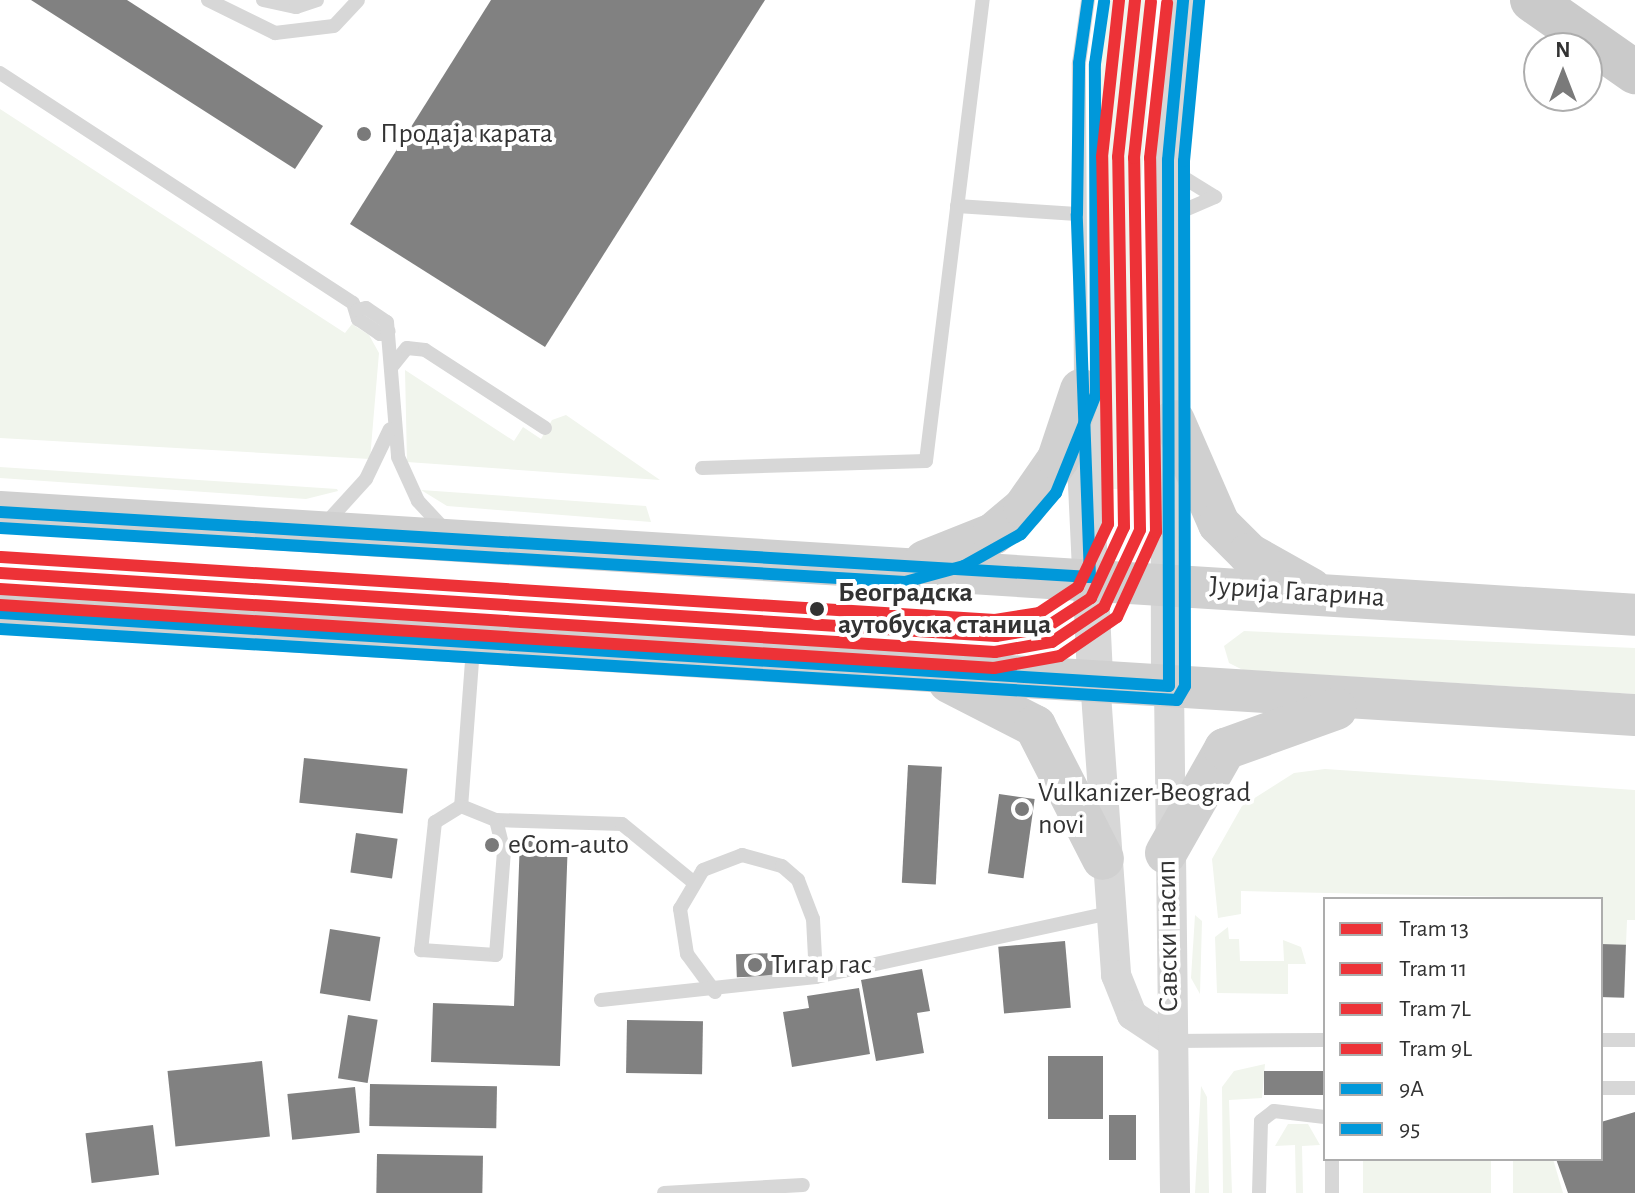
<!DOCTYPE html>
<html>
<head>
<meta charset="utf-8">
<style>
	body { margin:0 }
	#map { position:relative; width:1635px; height:1193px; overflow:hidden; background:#fff; font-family:"Alegreya Sans",sans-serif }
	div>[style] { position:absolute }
	.green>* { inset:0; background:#f1f5ed; transform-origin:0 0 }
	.building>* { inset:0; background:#818181; transform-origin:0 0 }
	.service>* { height:14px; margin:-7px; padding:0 7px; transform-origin:7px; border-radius:7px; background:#d7d7d7 }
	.minor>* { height:30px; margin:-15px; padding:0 15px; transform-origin:15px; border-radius:15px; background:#d7d7d7 }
	.tertiary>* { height:36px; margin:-18px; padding:0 18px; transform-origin:18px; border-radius:18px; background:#d7d7d7 }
	.secondary>* { height:42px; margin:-21px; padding:0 21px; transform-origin:21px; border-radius:21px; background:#d0d0d0 }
	.primary>* { height:44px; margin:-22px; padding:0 22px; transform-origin:22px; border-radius:22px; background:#cacaca }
	.bus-1>* { height:12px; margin:-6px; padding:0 6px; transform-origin:6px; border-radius:6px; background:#0098da }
	.bus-2>* { height:12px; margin:-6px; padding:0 6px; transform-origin:6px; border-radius:6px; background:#0098da }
	.tram-1>* { height:12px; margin:-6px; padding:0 6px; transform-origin:6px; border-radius:6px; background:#ed3237 }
	.tram-2>* { height:12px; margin:-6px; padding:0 6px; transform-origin:6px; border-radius:6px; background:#ed3237 }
	.tram-3>* { height:12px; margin:-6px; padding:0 6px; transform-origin:6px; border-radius:6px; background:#ed3237 }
	.tram-4>* { height:12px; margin:-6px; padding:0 6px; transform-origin:6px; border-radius:6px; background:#ed3237 }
	.dots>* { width:22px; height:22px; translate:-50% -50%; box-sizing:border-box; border:4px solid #fff; border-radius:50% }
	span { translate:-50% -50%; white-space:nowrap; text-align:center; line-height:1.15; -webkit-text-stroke:8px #fff; paint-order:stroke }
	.poi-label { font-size:28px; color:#333 }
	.left { translate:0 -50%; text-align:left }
	.street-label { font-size:28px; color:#333 }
	.stop-label { font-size:28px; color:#333; font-weight:700 }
	.legend { position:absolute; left:1323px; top:897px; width:280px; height:264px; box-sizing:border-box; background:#fff; border:2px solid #adadad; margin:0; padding:10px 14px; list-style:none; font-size:24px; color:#333 }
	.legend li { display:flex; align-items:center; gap:16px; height:40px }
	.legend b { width:40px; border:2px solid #adadad }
	.north { position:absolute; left:1523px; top:32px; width:80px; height:80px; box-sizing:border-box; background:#fff; border:2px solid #adadad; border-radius:50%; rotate:0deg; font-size:22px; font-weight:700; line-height:32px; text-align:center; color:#333 }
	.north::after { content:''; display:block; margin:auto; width:28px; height:36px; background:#7a7a7a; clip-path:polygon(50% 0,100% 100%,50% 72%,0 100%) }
</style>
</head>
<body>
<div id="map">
	<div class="green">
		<div style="clip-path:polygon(1107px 0,1157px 0,1141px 183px,1141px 491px,1103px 488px,1099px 449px,1096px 72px)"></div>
		<div style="clip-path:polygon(0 109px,345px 333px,352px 324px,369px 335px,379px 353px,370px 459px,0 438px)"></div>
		<div style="clip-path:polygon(405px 370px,514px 441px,523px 427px,541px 439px,552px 420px,566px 415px,660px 480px,407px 462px)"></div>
		<div style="clip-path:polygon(0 467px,337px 489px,338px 491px,306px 499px,0 478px)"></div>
		<div style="clip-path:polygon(421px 490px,646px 506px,651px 522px,447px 506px)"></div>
		<div style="clip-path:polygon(1244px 631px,1635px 648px,1635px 694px,1243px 670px,1229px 663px,1224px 646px)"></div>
		<div style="clip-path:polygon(1325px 769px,1635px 790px,1635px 920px,1627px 920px,1626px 945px,1601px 944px,1601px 899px,1241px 891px,1241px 914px,1218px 918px,1212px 859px,1242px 806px,1294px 773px)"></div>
		<div style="clip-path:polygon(1195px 915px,1202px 921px,1200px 994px,1191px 978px)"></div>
		<div style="clip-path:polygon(1228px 927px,1229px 939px,1239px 939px,1240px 961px,1284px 961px,1283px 940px,1301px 947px,1306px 964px,1288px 964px,1288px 994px,1217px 993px,1215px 937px)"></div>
		<div style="clip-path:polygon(1265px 1064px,1262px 1098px,1229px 1100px,1232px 1193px,1223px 1193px,1222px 1087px,1234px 1071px)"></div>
		<div style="clip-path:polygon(1201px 1086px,1207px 1097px,1209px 1193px,1195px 1193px)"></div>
		<div style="clip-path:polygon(1288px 1124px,1308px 1124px,1320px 1145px,1302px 1146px,1303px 1193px,1296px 1193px,1295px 1145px,1275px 1146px)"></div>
		<div style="left:1363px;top:1159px;width:128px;height:34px"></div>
		<div style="clip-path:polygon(1513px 1159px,1553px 1159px,1563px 1193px,1513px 1193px)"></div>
	</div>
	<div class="building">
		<div style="clip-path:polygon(31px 0,127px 0,323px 126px,295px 169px)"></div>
		<div style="clip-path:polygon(491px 0,765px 0,545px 347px,350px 224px)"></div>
		<div style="left:304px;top:758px;width:104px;height:45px;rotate:6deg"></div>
		<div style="left:908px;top:765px;width:34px;height:118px;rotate:3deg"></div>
		<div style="left:999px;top:794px;width:36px;height:80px;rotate:8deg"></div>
		<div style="left:356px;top:833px;width:42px;height:40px;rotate:8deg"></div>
		<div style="clip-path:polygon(520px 838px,568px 839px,560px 1066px,431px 1062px,433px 1003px,514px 1006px)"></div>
		<div style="left:330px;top:929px;width:51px;height:65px;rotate:9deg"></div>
		<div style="left:1065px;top:941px;width:67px;height:67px;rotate:85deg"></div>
		<div style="left:1601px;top:944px;width:25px;height:53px;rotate:2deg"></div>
		<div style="left:773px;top:953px;width:23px;height:37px;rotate:88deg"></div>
		<div style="clip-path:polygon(922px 969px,930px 1011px,917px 1013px,924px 1053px,876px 1061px,861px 980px)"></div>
		<div style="clip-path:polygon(859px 988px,870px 1054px,792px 1067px,783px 1012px,809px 1008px,807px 996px)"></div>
		<div style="left:348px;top:1015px;width:30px;height:64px;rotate:9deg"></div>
		<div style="left:627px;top:1020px;width:76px;height:53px;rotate:1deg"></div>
		<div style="left:1048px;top:1056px;width:55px;height:63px"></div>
		<div style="left:262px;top:1061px;width:76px;height:95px;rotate:84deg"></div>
		<div style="left:1264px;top:1071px;width:61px;height:24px"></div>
		<div style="left:370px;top:1084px;width:127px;height:42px;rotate:1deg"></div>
		<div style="left:355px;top:1087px;width:46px;height:68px;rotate:84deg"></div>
		<div style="clip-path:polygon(1635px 1112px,1635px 1193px,1568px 1193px,1556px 1159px,1601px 1159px,1601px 1122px)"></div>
		<div style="left:1109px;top:1115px;width:27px;height:45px"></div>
		<div style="left:153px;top:1125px;width:50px;height:68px;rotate:83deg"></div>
		<div style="left:377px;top:1154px;width:106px;height:39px;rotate:1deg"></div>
	</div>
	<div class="service">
		<div style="left:208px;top:0;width:75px;rotate:26.2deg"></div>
		<div style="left:275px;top:33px;width:59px;rotate:-6.8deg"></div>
		<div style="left:334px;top:26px;width:35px;rotate:-47deg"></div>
		<div style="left:263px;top:0;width:34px;rotate:12deg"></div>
		<div style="left:296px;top:7px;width:22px;rotate:-18deg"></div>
		<div style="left:0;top:73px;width:421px;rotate:33.1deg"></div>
		<div style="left:353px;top:303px;width:17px;rotate:73deg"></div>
		<div style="left:358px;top:319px;width:27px;rotate:34deg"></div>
		<div style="left:380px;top:334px;width:9px;rotate:-18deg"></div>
		<div style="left:1173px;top:171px;width:49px;rotate:31.8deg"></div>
		<div style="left:957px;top:206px;width:120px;rotate:3.8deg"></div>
		<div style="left:1173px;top:215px;width:46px;rotate:-23.2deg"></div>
		<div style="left:357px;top:310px;width:9px;rotate:-13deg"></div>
		<div style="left:366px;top:308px;width:25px;rotate:34deg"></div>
		<div style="left:387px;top:322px;width:135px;rotate:85.3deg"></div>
		<div style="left:398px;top:457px;width:48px;rotate:65.6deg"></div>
		<div style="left:418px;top:501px;width:41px;rotate:47deg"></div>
		<div style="left:393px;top:365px;width:22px;rotate:-51deg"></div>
		<div style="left:407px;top:348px;width:18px;rotate:6deg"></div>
		<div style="left:425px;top:350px;width:143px;rotate:33deg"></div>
		<div style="left:1081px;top:386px;width:323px;rotate:-90.4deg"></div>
		<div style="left:1079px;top:63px;width:64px;rotate:-81.9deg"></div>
		<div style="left:702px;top:468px;width:224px;rotate:-1.8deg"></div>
		<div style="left:926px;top:461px;width:465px;rotate:-83deg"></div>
		<div style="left:326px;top:523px;width:59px;rotate:-47.7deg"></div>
		<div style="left:366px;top:479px;width:55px;rotate:-64.4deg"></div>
		<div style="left:473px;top:648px;width:158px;rotate:94.3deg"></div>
		<div style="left:461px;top:806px;width:38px;rotate:22deg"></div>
		<div style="left:496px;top:820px;width:126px;rotate:1.8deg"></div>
		<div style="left:622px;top:824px;width:92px;rotate:39.2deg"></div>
		<div style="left:461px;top:806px;width:31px;rotate:148deg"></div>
		<div style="left:435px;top:822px;width:129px;rotate:96.2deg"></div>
		<div style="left:421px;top:950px;width:75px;rotate:3.8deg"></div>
		<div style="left:496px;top:955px;width:103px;rotate:-85.6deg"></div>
		<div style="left:504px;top:852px;width:33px;rotate:-104deg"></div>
		<div style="left:715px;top:992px;width:47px;rotate:-126.4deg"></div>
		<div style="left:687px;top:954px;width:46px;rotate:-98.8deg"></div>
		<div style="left:680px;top:909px;width:45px;rotate:-59.5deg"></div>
		<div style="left:703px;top:870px;width:42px;rotate:-21deg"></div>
		<div style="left:742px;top:855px;width:41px;rotate:15.4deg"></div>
		<div style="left:782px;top:866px;width:21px;rotate:41deg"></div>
		<div style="left:798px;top:880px;width:42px;rotate:69deg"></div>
		<div style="left:813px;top:919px;width:58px;rotate:87deg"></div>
		<div style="left:601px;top:1000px;width:216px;rotate:-6.1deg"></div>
		<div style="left:816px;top:977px;width:301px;rotate:-12.3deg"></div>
		<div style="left:1601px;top:1040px;width:34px"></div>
		<div style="left:1171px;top:1041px;width:154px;rotate:-0.4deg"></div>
		<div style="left:1601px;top:1088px;width:34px"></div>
		<div style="left:1332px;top:1159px;width:34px;rotate:90deg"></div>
		<div style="left:664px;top:1193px;width:139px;rotate:-3.3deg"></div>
		<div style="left:1259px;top:1193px;width:72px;rotate:-88.4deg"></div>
		<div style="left:1261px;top:1121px;width:16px;rotate:-38deg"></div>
		<div style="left:1274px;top:1111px;width:51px;rotate:6.7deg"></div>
	</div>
	<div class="minor">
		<div style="left:1095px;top:680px;width:296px;rotate:85.9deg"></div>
		<div style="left:1116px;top:975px;width:43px;rotate:68.2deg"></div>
		<div style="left:1132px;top:1015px;width:47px;rotate:33.7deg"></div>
		<div style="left:1169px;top:686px;width:507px;rotate:89.32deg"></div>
	</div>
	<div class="tertiary">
		<div style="left:1082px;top:400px;width:280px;rotate:87.3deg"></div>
		<div style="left:1169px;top:686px;width:526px;rotate:-90.11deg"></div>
		<div style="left:1168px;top:160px;width:161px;rotate:-84.6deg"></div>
	</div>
	<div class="secondary">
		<div style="left:1174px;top:421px;width:112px;rotate:66.4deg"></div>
		<div style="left:1219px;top:524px;width:42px;rotate:45deg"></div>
		<div style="left:1249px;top:554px;width:71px;rotate:29.4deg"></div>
		<div style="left:0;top:512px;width:1638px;rotate:3.6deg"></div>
		<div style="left:925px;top:561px;width:73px;rotate:-21.7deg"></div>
		<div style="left:993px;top:534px;width:40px;rotate:-40deg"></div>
		<div style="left:1024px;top:508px;width:60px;rotate:-55.2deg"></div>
		<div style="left:1058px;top:459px;width:73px;rotate:-71.6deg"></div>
		<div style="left:0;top:613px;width:1638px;rotate:3.57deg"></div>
		<div style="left:949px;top:682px;width:97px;rotate:27.1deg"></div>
		<div style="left:1035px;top:726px;width:149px;rotate:62.9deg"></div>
		<div style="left:1166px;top:853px;width:120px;rotate:-60.4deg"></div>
		<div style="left:1225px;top:749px;width:118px;rotate:-19.8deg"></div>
	</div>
	<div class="primary">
		<div style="left:1532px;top:0;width:126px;rotate:35deg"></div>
	</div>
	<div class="bus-1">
		<div style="left:0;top:512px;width:1092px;rotate:3.41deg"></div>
		<div style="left:1090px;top:577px;width:363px;rotate:-92.1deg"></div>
		<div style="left:1077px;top:214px;width:151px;rotate:-89.2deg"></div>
		<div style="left:1079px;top:63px;width:64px;rotate:-81.9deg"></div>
		<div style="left:0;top:613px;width:1171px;rotate:3.57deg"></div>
		<div style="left:1169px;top:686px;width:526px;rotate:-90.11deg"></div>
		<div style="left:1168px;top:160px;width:161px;rotate:-84.6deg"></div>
	</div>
	<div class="bus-2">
		<div style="left:0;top:528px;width:907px;rotate:3.41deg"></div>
		<div style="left:905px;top:582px;width:61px;rotate:-15.2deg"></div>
		<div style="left:964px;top:566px;width:65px;rotate:-29.3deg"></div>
		<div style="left:1021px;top:534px;width:54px;rotate:-49.5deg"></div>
		<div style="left:1056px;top:493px;width:107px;rotate:-68deg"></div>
		<div style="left:1096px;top:394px;width:330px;rotate:-90.2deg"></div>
		<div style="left:1095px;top:64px;width:63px;rotate:-81.7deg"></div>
		<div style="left:0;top:629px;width:1179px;rotate:3.45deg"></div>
		<div style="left:1177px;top:700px;width:16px;rotate:-60deg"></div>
		<div style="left:1185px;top:686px;width:525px;rotate:-90.11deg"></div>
		<div style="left:1184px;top:161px;width:161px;rotate:-84.6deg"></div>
	</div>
	<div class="tram-1">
		<div style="left:0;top:573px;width:998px;rotate:3.62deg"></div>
		<div style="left:996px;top:636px;width:50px;rotate:-9.3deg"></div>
		<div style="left:1045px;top:628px;width:55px;rotate:-33.1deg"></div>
		<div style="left:1091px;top:598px;width:78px;rotate:-65.1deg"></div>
		<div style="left:1124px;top:527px;width:370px;rotate:-90.9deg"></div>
		<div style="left:1118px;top:157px;width:158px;rotate:-83.8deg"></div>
	</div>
	<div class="tram-2">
		<div style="left:0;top:589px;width:997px;rotate:3.62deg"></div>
		<div style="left:995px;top:652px;width:58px;rotate:-10deg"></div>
		<div style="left:1052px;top:642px;width:63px;rotate:-33.9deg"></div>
		<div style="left:1104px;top:607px;width:85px;rotate:-64.9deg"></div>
		<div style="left:1140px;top:530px;width:372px;rotate:-90.9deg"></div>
		<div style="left:1134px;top:158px;width:157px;rotate:-83.8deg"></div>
	</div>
	<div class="tram-3">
		<div style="left:1px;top:557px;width:996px;rotate:3.63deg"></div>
		<div style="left:995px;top:620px;width:45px;rotate:-9deg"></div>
		<div style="left:1039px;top:613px;width:47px;rotate:-33.7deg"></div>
		<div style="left:1078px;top:587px;width:70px;rotate:-64.5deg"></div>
		<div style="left:1108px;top:524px;width:367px;rotate:-90.9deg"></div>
		<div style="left:1102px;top:157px;width:158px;rotate:-83.8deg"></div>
	</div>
	<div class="tram-4">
		<div style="left:0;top:605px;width:996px;rotate:3.63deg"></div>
		<div style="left:994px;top:668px;width:67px;rotate:-10.3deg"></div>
		<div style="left:1060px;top:656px;width:69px;rotate:-34.4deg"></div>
		<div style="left:1117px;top:617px;width:94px;rotate:-65.4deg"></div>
		<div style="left:1156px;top:532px;width:374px;rotate:-90.9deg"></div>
		<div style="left:1150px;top:158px;width:156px;rotate:-83.7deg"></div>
	</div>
	<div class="dots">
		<div style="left:364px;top:134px;background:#7a7a7a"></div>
		<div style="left:817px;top:609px;background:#333"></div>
		<div style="left:1022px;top:809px;background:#7a7a7a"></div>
		<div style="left:492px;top:845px;background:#7a7a7a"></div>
		<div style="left:755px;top:965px;background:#7a7a7a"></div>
	</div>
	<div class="poi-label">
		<span class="left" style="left:380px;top:134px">Продаја карата</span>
		<span class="left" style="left:1038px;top:809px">Vulkanizer-Beograd<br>novi</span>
		<span class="left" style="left:508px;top:845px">eCom-auto</span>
		<span class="left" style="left:771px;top:965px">Тигар гас</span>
	</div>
	<div class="street-label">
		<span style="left:1297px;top:592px;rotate:4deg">Јурија Гагарина</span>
		<span style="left:1168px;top:936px;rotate:-91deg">Савски насип</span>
	</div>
	<div class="stop-label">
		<span class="left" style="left:838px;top:609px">Београдска<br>аутобуска станица</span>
	</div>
	<ul class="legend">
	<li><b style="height:10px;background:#ed3237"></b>Tram 13</li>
	<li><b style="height:10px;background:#ed3237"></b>Tram 11</li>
	<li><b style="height:10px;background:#ed3237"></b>Tram 7L</li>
	<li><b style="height:10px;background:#ed3237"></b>Tram 9L</li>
	<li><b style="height:10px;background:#0098da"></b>9A</li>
	<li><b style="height:10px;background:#0098da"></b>95</li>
	</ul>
	<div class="north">N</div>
</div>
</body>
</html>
